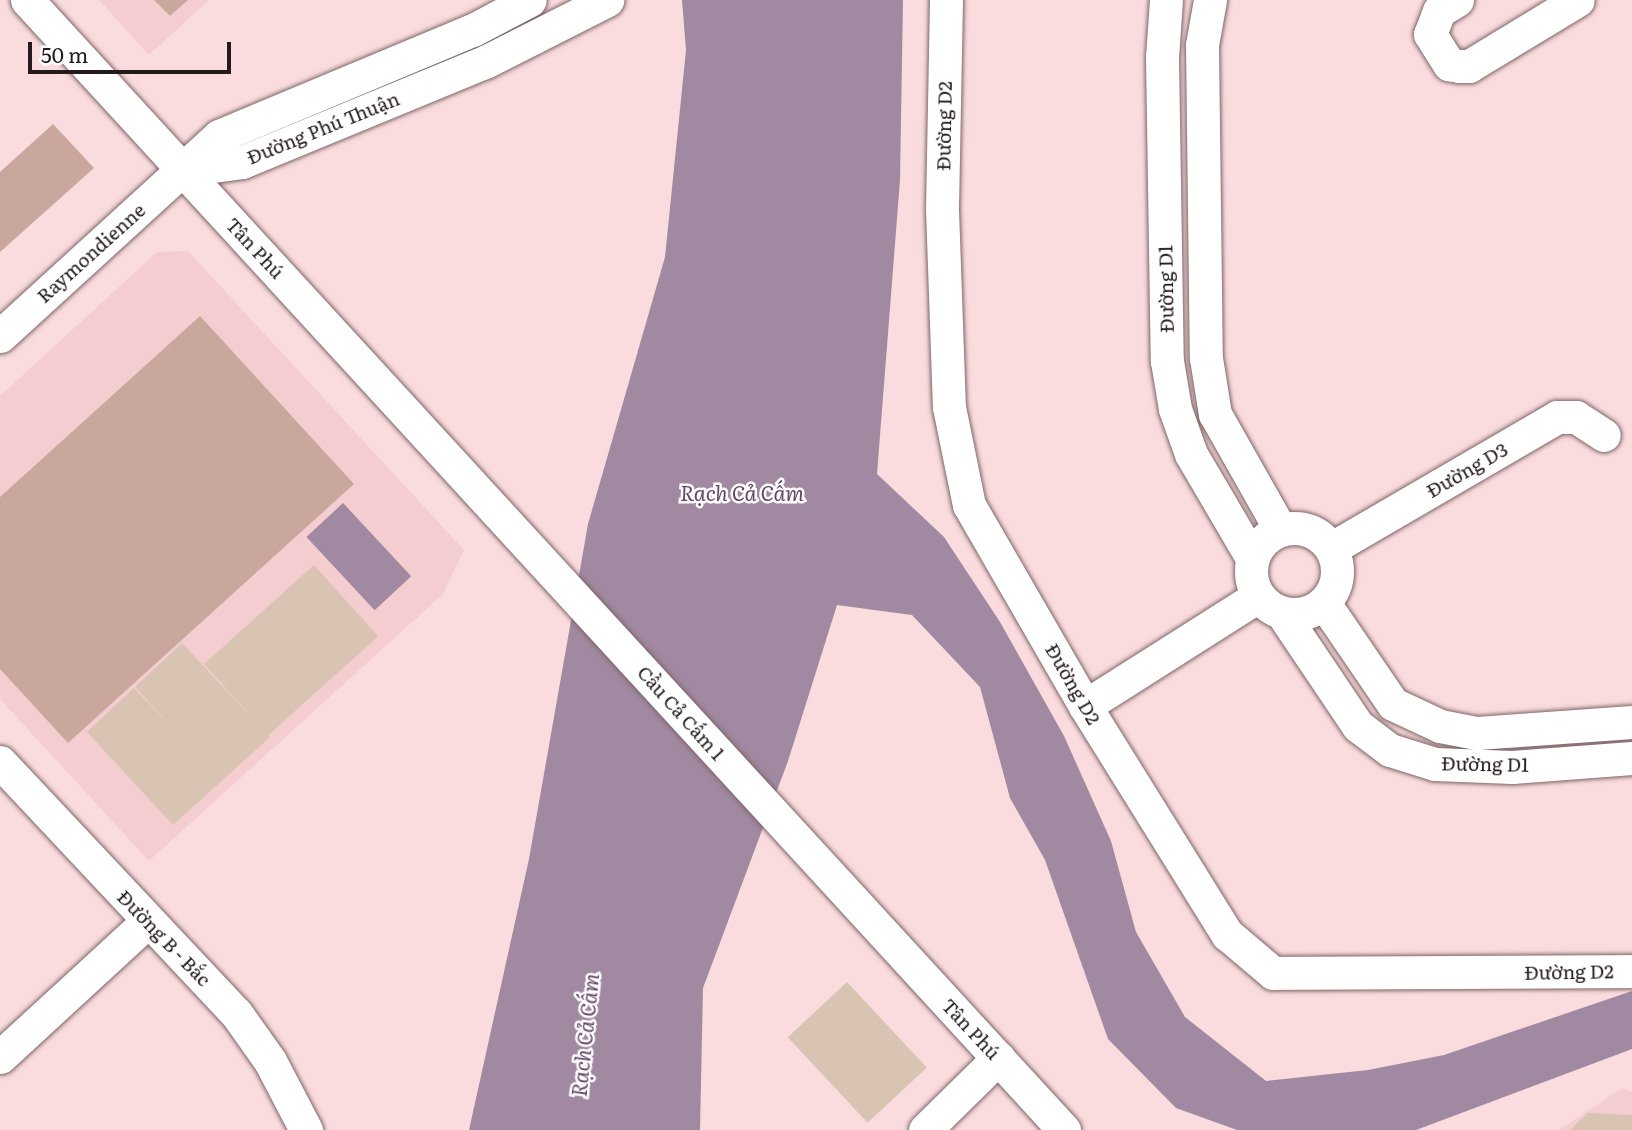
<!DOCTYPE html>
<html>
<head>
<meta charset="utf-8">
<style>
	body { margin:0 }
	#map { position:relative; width:1632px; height:1130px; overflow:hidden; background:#fadcde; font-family:Literata,serif }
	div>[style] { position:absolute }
	.built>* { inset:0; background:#f4cdd0 }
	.green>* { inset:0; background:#d9c3b2; transform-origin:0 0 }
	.water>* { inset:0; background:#a089a1; transform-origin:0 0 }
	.building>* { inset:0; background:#c9a79c }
	.roads { filter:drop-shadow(0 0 2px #7f6567) drop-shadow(0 0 2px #7f6567) }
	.minor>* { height:33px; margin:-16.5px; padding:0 16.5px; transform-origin:16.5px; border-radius:16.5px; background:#fff }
	.minor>.ring { margin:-16.5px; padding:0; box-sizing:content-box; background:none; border:33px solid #fff; border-radius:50% }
	span { translate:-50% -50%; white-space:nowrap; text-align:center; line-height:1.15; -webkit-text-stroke:5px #fff; paint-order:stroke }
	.street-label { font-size:19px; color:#241a1b }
	.water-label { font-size:21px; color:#654267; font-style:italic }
	.scale { position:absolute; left:28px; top:42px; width:203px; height:32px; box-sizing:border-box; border:4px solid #241a1b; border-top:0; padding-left:9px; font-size:21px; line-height:24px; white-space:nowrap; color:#241a1b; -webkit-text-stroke:5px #fff; paint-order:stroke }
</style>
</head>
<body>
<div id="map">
	<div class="built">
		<div style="clip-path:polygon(99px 0,209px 0,149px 55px)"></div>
		<div style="clip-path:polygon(188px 251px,464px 550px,443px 594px,149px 861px,0 699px,0 396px,157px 252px)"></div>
		<div style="clip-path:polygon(1622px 1088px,1632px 1092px,1632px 1130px,1559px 1130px)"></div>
	</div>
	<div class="green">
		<div style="left:314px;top:565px;width:96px;height:148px;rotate:48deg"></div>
		<div style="clip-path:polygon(182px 643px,270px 737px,173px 825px,87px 732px,134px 688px,176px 732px,135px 687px)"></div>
		<div style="left:847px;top:982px;width:117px;height:81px;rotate:47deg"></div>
		<div style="clip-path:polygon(1588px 1113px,1632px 1115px,1632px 1130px,1570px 1130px)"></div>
	</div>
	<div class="water">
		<div style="clip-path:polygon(682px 0,903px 0,900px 180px,877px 474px,944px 537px,1000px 622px,1064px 736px,1111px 841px,1136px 932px,1185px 1017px,1266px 1081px,1368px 1070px,1444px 1055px,1632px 991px,1632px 1049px,1416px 1130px,1237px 1130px,1176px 1108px,1108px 1039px,1045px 860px,1010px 798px,980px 687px,912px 615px,837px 605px,788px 761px,703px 988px,700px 1130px,469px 1130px,529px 859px,588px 524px,665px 257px,686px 50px)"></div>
		<div style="left:343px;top:503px;width:100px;height:50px;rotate:47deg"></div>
	</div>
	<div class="building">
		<div style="clip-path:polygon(154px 0,188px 0,170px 16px)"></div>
		<div style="clip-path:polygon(53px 124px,94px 168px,0 252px,0 172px)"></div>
		<div style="clip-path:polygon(200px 316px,354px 484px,68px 743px,0 669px,0 497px)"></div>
	</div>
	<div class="roads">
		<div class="minor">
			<div style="left:27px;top:0;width:1534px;rotate:47.46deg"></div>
			<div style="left:946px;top:0;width:209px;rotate:91.1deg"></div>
			<div style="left:942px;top:209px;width:198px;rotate:88deg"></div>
			<div style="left:949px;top:407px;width:100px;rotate:78.5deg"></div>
			<div style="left:969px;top:505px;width:232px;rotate:60deg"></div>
			<div style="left:1085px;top:706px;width:269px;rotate:58.1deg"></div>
			<div style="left:1227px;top:934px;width:60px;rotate:40.3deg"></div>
			<div style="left:1273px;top:973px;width:359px;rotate:-0.3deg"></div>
			<div style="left:1166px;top:0;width:57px;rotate:94deg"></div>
			<div style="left:1162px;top:57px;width:304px;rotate:89.1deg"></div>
			<div style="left:1167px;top:361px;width:49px;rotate:80.5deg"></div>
			<div style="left:1175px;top:409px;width:48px;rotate:70.4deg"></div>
			<div style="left:1191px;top:454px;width:121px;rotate:59.6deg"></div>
			<div style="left:1210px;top:0;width:46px;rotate:100.1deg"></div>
			<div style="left:1202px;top:45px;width:313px;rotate:89.3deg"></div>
			<div style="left:1206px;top:358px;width:57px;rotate:80.9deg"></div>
			<div style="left:1215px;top:414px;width:132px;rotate:60.5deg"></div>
			<div style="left:1457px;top:0;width:21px;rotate:149deg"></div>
			<div style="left:1439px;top:11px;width:25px;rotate:111deg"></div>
			<div style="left:1430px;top:34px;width:36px;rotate:58deg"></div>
			<div style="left:1449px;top:64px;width:10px;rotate:11deg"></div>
			<div style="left:1459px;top:66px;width:10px"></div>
			<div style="left:1469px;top:66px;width:127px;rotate:-31.2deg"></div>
			<div style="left:183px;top:170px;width:60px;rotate:-7.7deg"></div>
			<div style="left:242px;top:162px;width:265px;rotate:-22.4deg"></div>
			<div style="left:487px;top:61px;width:135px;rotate:-26.9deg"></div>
			<div style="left:0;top:336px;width:297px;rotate:-42.4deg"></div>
			<div style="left:219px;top:136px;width:275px;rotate:-22.7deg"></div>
			<div style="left:473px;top:30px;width:64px;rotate:-27.8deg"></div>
			<div class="ring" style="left:1251px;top:528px;width:53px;height:53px"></div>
			<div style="left:1332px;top:548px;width:260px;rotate:-30.2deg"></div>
			<div style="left:1557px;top:417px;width:19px"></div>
			<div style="left:1576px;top:417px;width:33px;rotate:33deg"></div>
			<div style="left:1324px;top:603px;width:122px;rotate:55.7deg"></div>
			<div style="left:1393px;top:704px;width:52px;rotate:25.1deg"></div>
			<div style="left:1440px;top:726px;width:38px;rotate:11deg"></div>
			<div style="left:1477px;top:733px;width:155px;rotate:-4.1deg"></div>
			<div style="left:1282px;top:613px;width:136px;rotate:56.1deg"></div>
			<div style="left:1358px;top:726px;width:40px;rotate:37deg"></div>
			<div style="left:1390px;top:750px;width:47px;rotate:17.3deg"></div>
			<div style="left:1435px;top:764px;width:77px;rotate:2.2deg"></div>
			<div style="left:1512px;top:767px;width:120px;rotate:-4.3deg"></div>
			<div style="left:1085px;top:706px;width:205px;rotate:-32.4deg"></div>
			<div style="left:0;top:762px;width:345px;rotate:46.8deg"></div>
			<div style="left:236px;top:1013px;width:59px;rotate:54.7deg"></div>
			<div style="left:270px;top:1061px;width:78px;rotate:62.4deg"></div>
			<div style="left:0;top:1057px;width:200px;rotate:-42.6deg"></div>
			<div style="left:925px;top:1130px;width:103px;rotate:-44.6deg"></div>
		</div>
	</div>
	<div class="street-label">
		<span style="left:944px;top:126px;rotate:-89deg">Đường D2</span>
		<span style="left:323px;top:128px;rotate:-22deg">Đường Phú Thuận</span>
		<span style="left:255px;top:248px;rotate:47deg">Tân Phú</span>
		<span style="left:91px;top:253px;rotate:-42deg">Raymondienne</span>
		<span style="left:1166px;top:289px;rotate:-91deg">Đường D1</span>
		<span style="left:1467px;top:470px;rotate:-30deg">Đường D3</span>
		<span style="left:1073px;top:684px;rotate:60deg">Đường D2</span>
		<span style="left:681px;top:713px;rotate:48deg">Cầu Cả Cấm 1</span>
		<span style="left:1485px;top:764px;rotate:1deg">Đường D1</span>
		<span style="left:164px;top:938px;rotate:46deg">Đường B - Bắc</span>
		<span style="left:1569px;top:972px;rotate:-1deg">Đường D2</span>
		<span style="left:971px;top:1029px;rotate:47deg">Tân Phú</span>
	</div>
	<div class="water-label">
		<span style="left:742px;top:492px">Rạch Cả Cấm</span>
		<span style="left:584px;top:1035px;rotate:-84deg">Rạch Cả Cấm</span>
	</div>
	<div class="scale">50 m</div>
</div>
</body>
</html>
